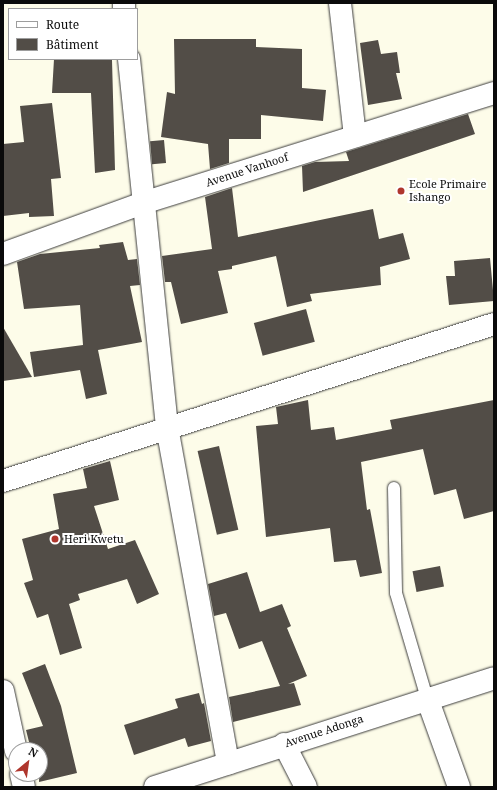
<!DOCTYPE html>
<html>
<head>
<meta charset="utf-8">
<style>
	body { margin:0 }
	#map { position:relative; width:497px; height:790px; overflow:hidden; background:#fdfce9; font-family:"Noto Serif",serif }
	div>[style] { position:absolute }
	.building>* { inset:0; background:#524d47; transform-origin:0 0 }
	.roads { filter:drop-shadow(0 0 1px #3d3d3d) drop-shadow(0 0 1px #3d3d3d) }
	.lane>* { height:12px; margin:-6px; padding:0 6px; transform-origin:6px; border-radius:6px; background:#fff }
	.street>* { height:22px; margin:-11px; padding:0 11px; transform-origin:11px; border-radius:11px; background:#fff }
	.dots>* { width:11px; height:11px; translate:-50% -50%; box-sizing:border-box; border:2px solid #fff; border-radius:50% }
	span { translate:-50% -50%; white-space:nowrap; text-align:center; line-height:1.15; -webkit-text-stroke:4px #fff; paint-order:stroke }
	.street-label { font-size:11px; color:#0a0a0a }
	.poi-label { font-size:11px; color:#0a0a0a }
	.left { translate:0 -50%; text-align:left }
	.frame { position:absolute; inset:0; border:4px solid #0a0a0a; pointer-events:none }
	.legend { position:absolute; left:8px; top:8px; width:130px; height:52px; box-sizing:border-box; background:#fff; border:1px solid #9d9d9d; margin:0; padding:5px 7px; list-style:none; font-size:12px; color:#0a0a0a }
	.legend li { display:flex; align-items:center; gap:8px; height:20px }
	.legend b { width:20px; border:1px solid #9d9d9d }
	.north { position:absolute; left:8px; top:742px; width:40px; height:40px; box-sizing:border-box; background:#fff; border:1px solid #9d9d9d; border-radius:50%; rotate:29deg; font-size:11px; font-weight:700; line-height:16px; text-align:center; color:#0a0a0a }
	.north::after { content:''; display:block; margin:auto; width:14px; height:18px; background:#af362d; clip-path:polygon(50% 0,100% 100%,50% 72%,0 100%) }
</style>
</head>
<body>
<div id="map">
	<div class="building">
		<div style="clip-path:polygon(174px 39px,256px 39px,256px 47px,302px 49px,302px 88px,326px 90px,323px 121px,261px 115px,261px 139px,229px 139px,229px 163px,210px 169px,208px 144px,161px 137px,167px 92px,175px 94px)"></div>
		<div style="clip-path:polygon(378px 40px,381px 54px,397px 52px,400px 73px,396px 73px,402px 99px,368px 105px,360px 43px)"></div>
		<div style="clip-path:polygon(54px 59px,112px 60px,115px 170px,95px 173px,91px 93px,52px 93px)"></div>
		<div style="clip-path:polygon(52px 103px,61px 178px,51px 179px,54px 216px,29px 217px,29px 213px,3px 216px,3px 144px,24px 142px,20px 106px)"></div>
		<div style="clip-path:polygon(468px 114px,475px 134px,303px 192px,302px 166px,315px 162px,349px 161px,346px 152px)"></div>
		<div style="left:164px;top:140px;width:23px;height:14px;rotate:85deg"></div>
		<div style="clip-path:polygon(232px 188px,238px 237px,373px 209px,379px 239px,403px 233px,410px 259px,380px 267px,381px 285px,310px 294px,312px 301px,287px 307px,276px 256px,232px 266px,232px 269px,218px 271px,228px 313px,181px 324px,171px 282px,165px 282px,162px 256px,212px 249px,205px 197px)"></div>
		<div style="clip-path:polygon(123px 242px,128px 260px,137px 259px,140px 285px,130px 286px,142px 342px,98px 350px,107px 394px,86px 399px,80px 370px,34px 377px,30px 352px,83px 345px,80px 305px,24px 309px,17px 262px,40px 254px,100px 248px,99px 245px)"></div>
		<div style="clip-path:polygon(490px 258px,494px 301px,449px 305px,446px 276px,455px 276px,454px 261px)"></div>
		<div style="left:306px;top:309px;width:34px;height:54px;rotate:75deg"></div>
		<div style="clip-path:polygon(3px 327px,32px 377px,3px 381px)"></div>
		<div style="clip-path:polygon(308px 400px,311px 430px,334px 427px,336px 440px,392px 429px,390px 420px,494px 400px,494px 511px,464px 519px,456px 489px,434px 495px,423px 449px,361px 462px,367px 510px,370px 509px,382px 573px,360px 577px,356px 560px,334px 562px,330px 528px,266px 537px,256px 426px,278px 424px,276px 407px)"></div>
		<div style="left:219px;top:446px;width:86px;height:22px;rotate:77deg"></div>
		<div style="clip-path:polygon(110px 461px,119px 500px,94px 506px,108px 549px,135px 540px,159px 594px,137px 604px,127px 579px,78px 594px,80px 600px,69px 604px,82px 648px,60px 655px,48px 614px,37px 618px,24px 583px,33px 580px,22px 539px,59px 529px,53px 494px,87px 488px,83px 469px)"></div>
		<div style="left:440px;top:566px;width:21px;height:28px;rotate:79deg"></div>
		<div style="clip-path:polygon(247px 572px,260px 612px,282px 604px,291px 626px,287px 628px,307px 676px,288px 684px,294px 683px,301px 705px,233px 722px,229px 697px,280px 686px,262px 641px,239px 649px,226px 613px,214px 616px,208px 584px)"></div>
		<div style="clip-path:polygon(45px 664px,61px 706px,77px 773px,39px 782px,40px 750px,31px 750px,26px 730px,43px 726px,22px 673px)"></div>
		<div style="clip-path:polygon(199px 693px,202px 704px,204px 703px,211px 741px,188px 747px,185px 738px,134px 755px,124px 725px,178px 708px,175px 699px)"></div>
	</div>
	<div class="roads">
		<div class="lane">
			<div style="left:394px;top:488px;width:105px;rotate:88.9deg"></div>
			<div style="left:396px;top:593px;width:109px;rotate:73.6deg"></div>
		</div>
		<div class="street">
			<div style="left:124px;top:3px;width:6px;rotate:90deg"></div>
			<div style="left:340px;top:3px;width:134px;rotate:83.6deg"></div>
			<div style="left:129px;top:59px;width:370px;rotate:84.1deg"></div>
			<div style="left:167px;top:427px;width:342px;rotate:79.7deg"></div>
			<div style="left:3px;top:254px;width:149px;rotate:-20deg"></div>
			<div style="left:143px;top:203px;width:368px;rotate:-17.4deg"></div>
			<div style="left:3px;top:481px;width:515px;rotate:-17.73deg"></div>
			<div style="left:3px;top:691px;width:61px;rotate:77.8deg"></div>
			<div style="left:427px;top:698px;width:95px;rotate:70.2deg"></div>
			<div style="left:284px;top:744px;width:48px;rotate:62.9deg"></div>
			<div style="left:21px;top:774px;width:13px;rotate:77deg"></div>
			<div style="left:155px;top:787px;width:356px;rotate:-17.8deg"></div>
		</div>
	</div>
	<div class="dots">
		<div style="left:401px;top:191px;background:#af362d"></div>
		<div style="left:55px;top:539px;background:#af362d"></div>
	</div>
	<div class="street-label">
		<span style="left:247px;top:170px;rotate:-18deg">Avenue Vanhoof</span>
		<span style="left:324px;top:731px;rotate:-18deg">Avenue Adonga</span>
	</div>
	<div class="poi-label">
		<span class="left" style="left:409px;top:191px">Ecole Primaire<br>Ishango</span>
		<span class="left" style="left:64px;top:539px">Heri Kwetu</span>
	</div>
	<div class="frame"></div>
	<ul class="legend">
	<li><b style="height:5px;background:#fff"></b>Route</li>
	<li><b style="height:11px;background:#524d47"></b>Bâtiment</li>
	</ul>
	<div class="north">N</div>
</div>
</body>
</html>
